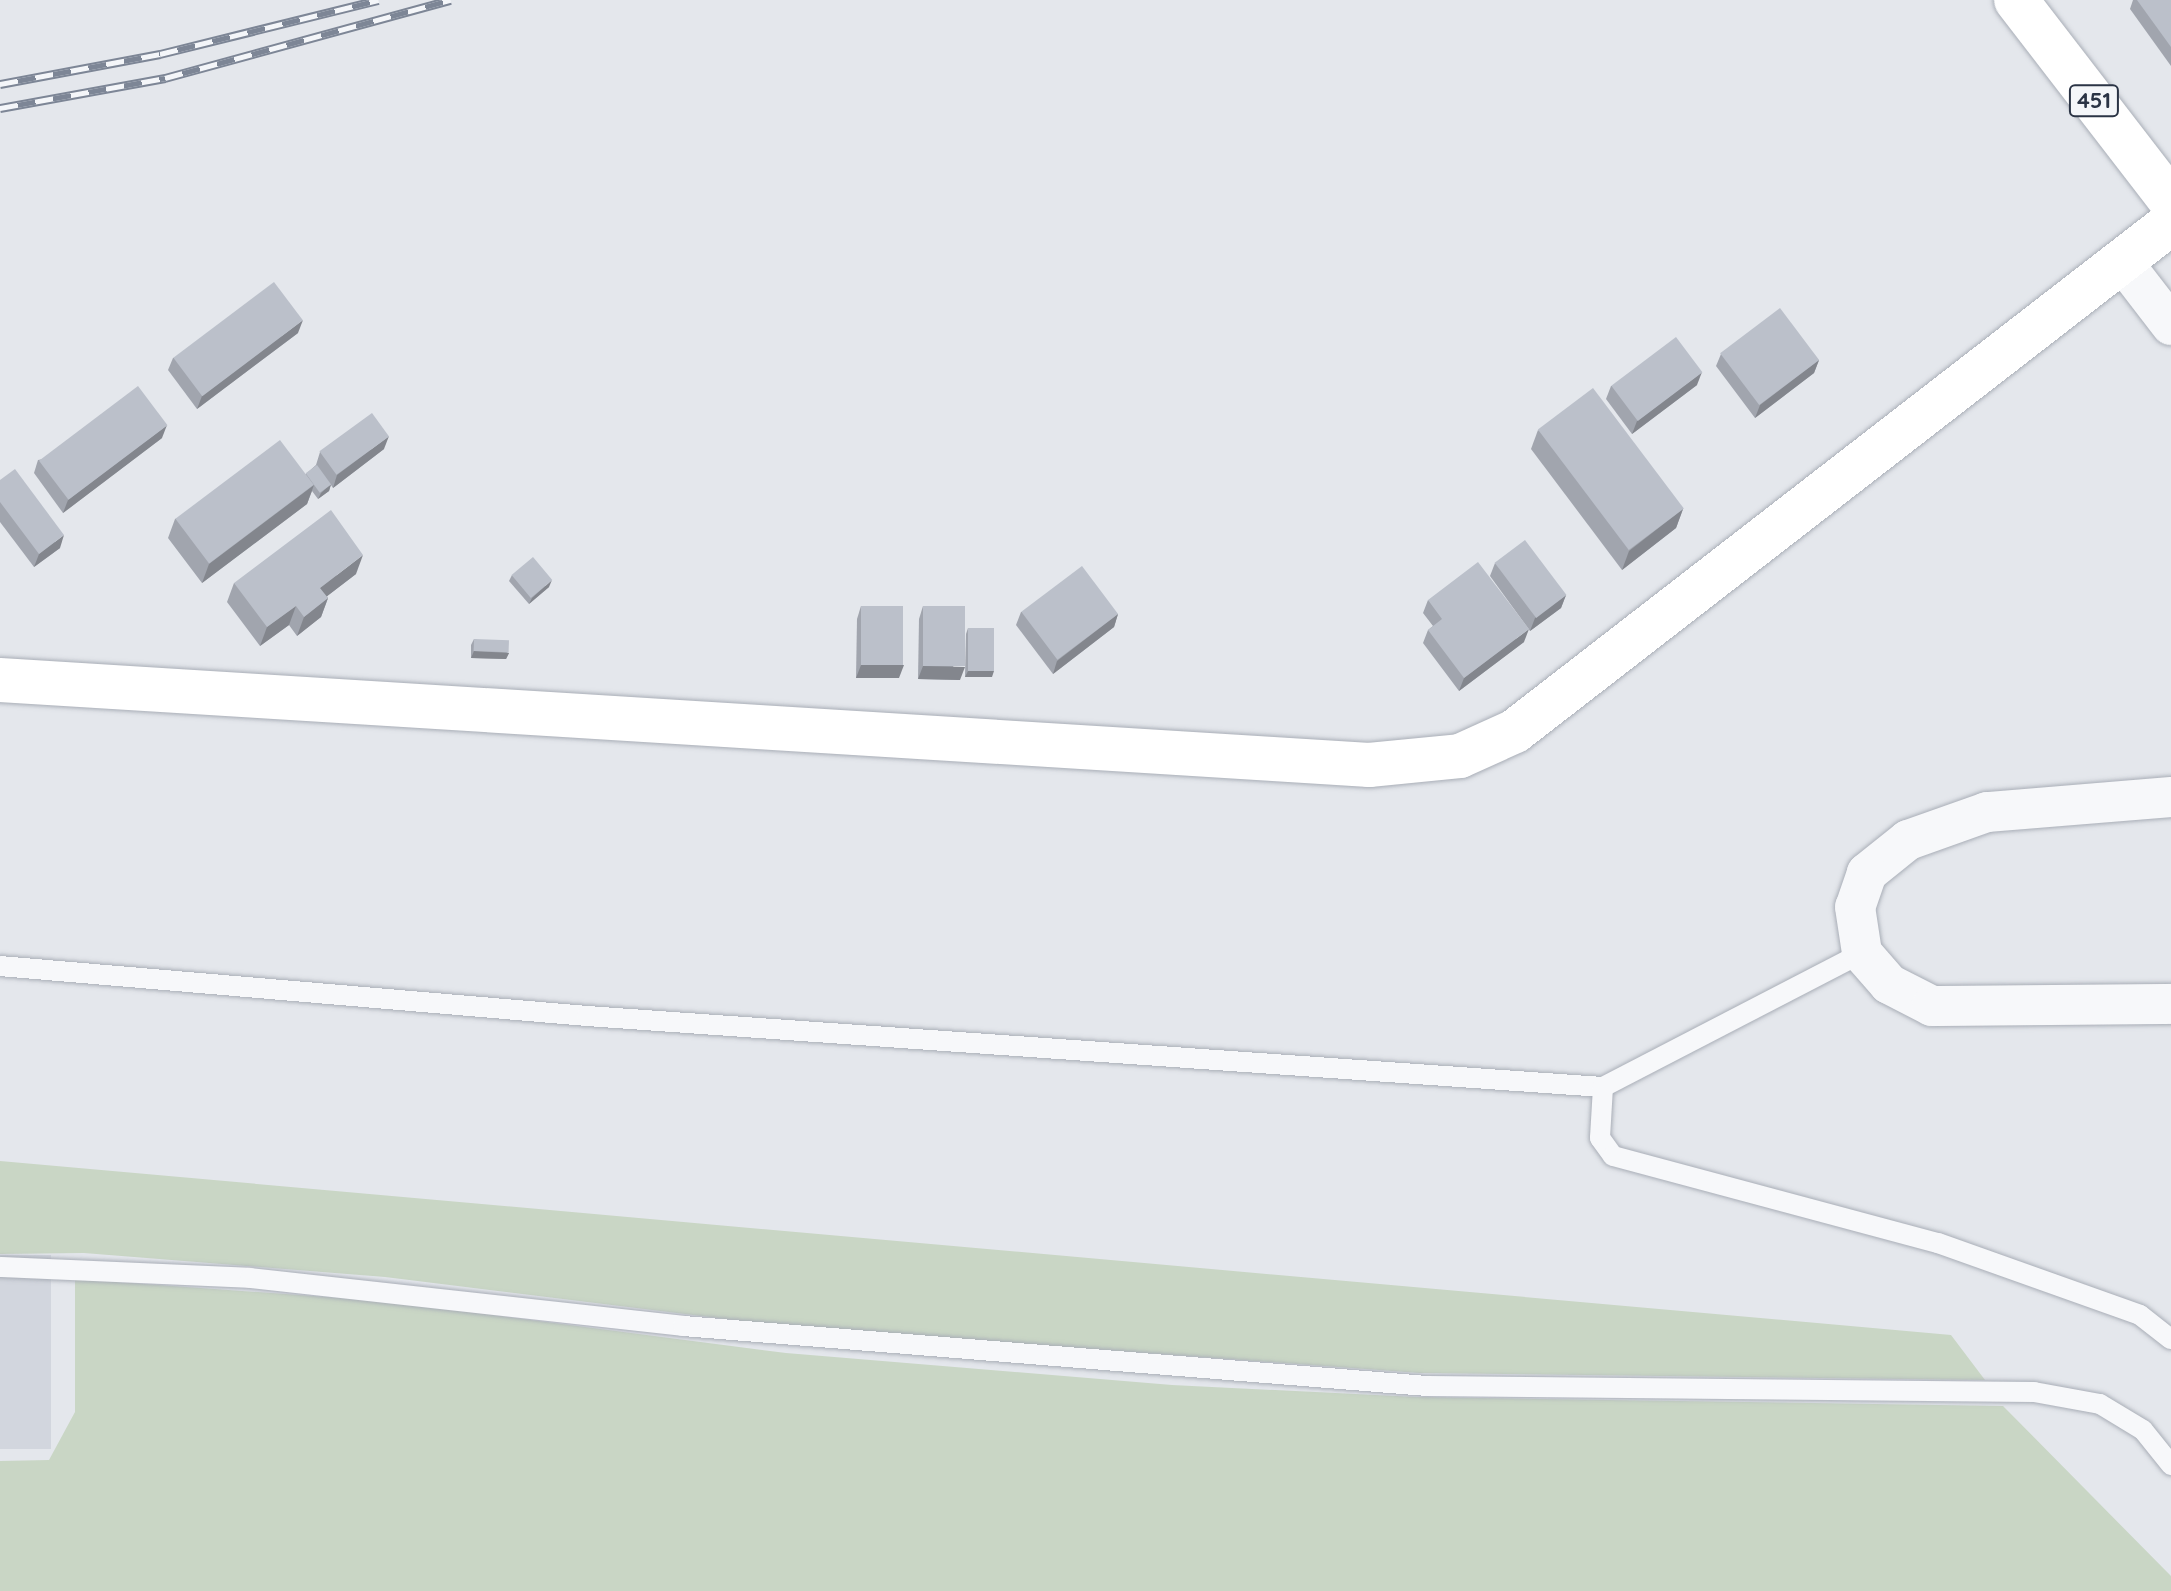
<!DOCTYPE html>
<html>
<head>
<meta charset="utf-8">
<style>
	body { margin:0 }
	#map { position:relative; width:2171px; height:1591px; overflow:hidden; background:#e4e7ec; font-family:Quicksand,sans-serif }
	div>[style] { position:absolute }
	.built>* { inset:0; background:#d2d6de; transform-origin:0 0 }
	.green>* { inset:0; background:#c9d6c5 }
	.roads { filter:drop-shadow(0 0 2px #a9aeb7) drop-shadow(0 0 2px #a9aeb7) }
	.lane>* { height:20px; margin:-10px; padding:0 10px; transform-origin:10px; border-radius:10px; background:#f7f8fa }
	.street>* { height:40px; margin:-20px; padding:0 20px; transform-origin:20px; border-radius:20px; background:#f7f8fa }
	.secondary>* { height:44px; margin:-22px; padding:0 22px; transform-origin:22px; border-radius:22px; background:#fff }
	.highway>* { height:44px; margin:-22px; padding:0 22px; transform-origin:22px; border-radius:22px; background:#fff }
	.rail>* { height:9px; margin-top:-4.5px; transform-origin:0; background:repeating-linear-gradient(90deg,#f4f6f9 0 18px,#7d8696 0 36px); box-sizing:border-box; border-block:2px solid #7d8696 }
	.wall>* { inset:0; background:#a1a5ae }
	.shaded-wall>* { inset:0; background:#83868d }
	.building>* { inset:0; background:#bbc0ca; transform-origin:0 0 }
	span { translate:-50% -50%; white-space:nowrap; text-align:center; line-height:1.15; -webkit-text-stroke:6px #f4f6f9; paint-order:stroke }
	.shield-label span { padding:2px 6px; background:#f4f6f9; border:2px solid; border-radius:6px; -webkit-text-stroke-width:0 }
	.shield-label { font-size:22px; color:#2b3445; font-weight:700 }
</style>
</head>
<body>
<div id="map">
	<div class="built">
		<div style="left:0;top:1255px;width:51px;height:194px"></div>
	</div>
	<div class="green">
		<div style="clip-path:polygon(0 1161px,1951px 1335px,1985px 1380px,1419px 1373px,790px 1327px,385px 1277px,84px 1253px,0 1254px)"></div>
		<div style="clip-path:polygon(75px 1279px,384px 1301px,786px 1353px,1172px 1385px,1416px 1397px,2003px 1406px,2171px 1576px,2171px 1591px,0 1591px,0 1461px,49px 1460px,75px 1412px)"></div>
	</div>
	<div class="roads">
		<div class="lane">
			<div style="left:0;top:966px;width:589px;rotate:4.87deg"></div>
			<div style="left:587px;top:1016px;width:1018px;rotate:4deg"></div>
			<div style="left:1603px;top:1087px;width:292px;rotate:-27.4deg"></div>
			<div style="left:1603px;top:1087px;width:51px;rotate:93.4deg"></div>
			<div style="left:1600px;top:1138px;width:22px;rotate:54deg"></div>
			<div style="left:1613px;top:1156px;width:336px;rotate:15deg"></div>
			<div style="left:1938px;top:1243px;width:214px;rotate:19.6deg"></div>
			<div style="left:2140px;top:1315px;width:39px;rotate:38deg"></div>
			<div style="left:0;top:1267px;width:250px;rotate:2.5deg"></div>
			<div style="left:250px;top:1278px;width:436px;rotate:6.3deg"></div>
			<div style="left:683px;top:1326px;width:746px;rotate:4.61deg"></div>
			<div style="left:1427px;top:1386px;width:607px;rotate:0.57deg"></div>
			<div style="left:2034px;top:1392px;width:67px;rotate:10.3deg"></div>
			<div style="left:2100px;top:1404px;width:50px;rotate:31.2deg"></div>
			<div style="left:2143px;top:1430px;width:45px;rotate:51.3deg"></div>
		</div>
		<div class="street">
			<div style="left:2121px;top:260px;width:82px;rotate:52.4deg"></div>
			<div style="left:2171px;top:797px;width:185px;rotate:175.3deg"></div>
			<div style="left:1987px;top:812px;width:84px;rotate:160.5deg"></div>
			<div style="left:1908px;top:840px;width:53px;rotate:141.2deg"></div>
			<div style="left:1867px;top:873px;width:36px;rotate:109deg"></div>
			<div style="left:1855px;top:907px;width:47px;rotate:81.3deg"></div>
			<div style="left:1862px;top:953px;width:41px;rotate:48.9deg"></div>
			<div style="left:1889px;top:984px;width:48px;rotate:27.1deg"></div>
			<div style="left:1932px;top:1006px;width:239px;rotate:-0.5deg"></div>
		</div>
		<div class="secondary">
			<div style="left:0;top:680px;width:1372px;rotate:3.55deg"></div>
			<div style="left:1369px;top:765px;width:91px;rotate:-5.6deg"></div>
			<div style="left:1460px;top:756px;width:60px;rotate:-24.4deg"></div>
			<div style="left:1515px;top:731px;width:830px;rotate:-37.75deg"></div>
		</div>
		<div class="highway">
			<div style="left:2016px;top:0;width:254px;rotate:52.4deg"></div>
		</div>
	</div>
	<div class="rail">
		<div style="left:0;top:84px;width:163px;rotate:-10.6deg"></div>
		<div style="left:160px;top:54px;width:225px;rotate:-13.9deg"></div>
		<div style="left:0;top:108px;width:168px;rotate:-10.3deg"></div>
		<div style="left:165px;top:78px;width:296px;rotate:-15.3deg"></div>
	</div>
	<div class="wall">
		<div style="clip-path:polygon(2133px 0,2171px 0,2171px 66px,2130px 9px)"></div>
		<div style="clip-path:polygon(298px 333px,197px 409px,168px 370px,173px 358px)"></div>
		<div style="clip-path:polygon(1721px 354px,1819px 360px,1814px 373px,1755px 418px,1716px 366px)"></div>
		<div style="clip-path:polygon(1697px 385px,1632px 434px,1606px 399px,1611px 386px)"></div>
		<div style="clip-path:polygon(1538px 430px,1683px 509px,1676px 528px,1622px 570px,1531px 449px)"></div>
		<div style="clip-path:polygon(162px 438px,63px 513px,34px 473px,38px 460px)"></div>
		<div style="clip-path:polygon(384px 449px,333px 488px,331px 485px,329px 491px,318px 499px,312px 491px,307px 504px,202px 583px,168px 538px,175px 519px,306px 474px,316px 465px,320px 452px)"></div>
		<div style="clip-path:polygon(0 480px,60px 548px,34px 567px,0 522px)"></div>
		<div style="clip-path:polygon(1495px 563px,1566px 595px,1561px 608px,1530px 631px,1490px 576px)"></div>
		<div style="clip-path:polygon(356px 574px,327px 596px,328px 598px,321px 617px,297px 636px,289px 625px,260px 646px,227px 602px,234px 583px)"></div>
		<div style="clip-path:polygon(512px 575px,549px 587px,529px 604px,509px 581px)"></div>
		<div style="clip-path:polygon(1428px 600px,1524px 642px,1459px 691px,1423px 643px,1428px 630px,1433px 626px,1423px 613px)"></div>
		<div style="clip-path:polygon(861px 606px,899px 678px,856px 678px,857px 619px)"></div>
		<div style="clip-path:polygon(923px 606px,960px 680px,918px 679px,919px 619px)"></div>
		<div style="clip-path:polygon(1021px 612px,1118px 614px,1114px 627px,1053px 674px,1016px 625px)"></div>
		<div style="clip-path:polygon(968px 628px,992px 677px,965px 677px,966px 634px)"></div>
		<div style="clip-path:polygon(474px 639px,509px 653px,506px 659px,471px 658px,471px 645px)"></div>
	</div>
	<div class="shaded-wall">
		<div style="clip-path:polygon(303px 320px,298px 333px,197px 409px,202px 396px)"></div>
		<div style="clip-path:polygon(1819px 360px,1814px 373px,1755px 418px,1760px 405px)"></div>
		<div style="clip-path:polygon(1702px 372px,1697px 385px,1632px 434px,1637px 421px)"></div>
		<div style="clip-path:polygon(167px 425px,162px 438px,63px 513px,68px 500px)"></div>
		<div style="clip-path:polygon(389px 436px,384px 449px,333px 488px,337px 475px)"></div>
		<div style="clip-path:polygon(331px 484px,329px 491px,318px 499px,321px 493px)"></div>
		<div style="clip-path:polygon(314px 485px,307px 504px,202px 583px,209px 564px)"></div>
		<div style="clip-path:polygon(1683px 509px,1676px 528px,1622px 570px,1629px 551px)"></div>
		<div style="clip-path:polygon(64px 535px,60px 548px,34px 567px,39px 554px)"></div>
		<div style="clip-path:polygon(363px 555px,356px 574px,313px 607px,320px 588px)"></div>
		<div style="clip-path:polygon(552px 580px,549px 587px,529px 604px,532px 598px)"></div>
		<div style="clip-path:polygon(1566px 595px,1561px 608px,1530px 631px,1535px 618px)"></div>
		<div style="clip-path:polygon(328px 598px,321px 617px,297px 636px,304px 617px)"></div>
		<div style="clip-path:polygon(296px 606px,289px 625px,260px 646px,267px 627px)"></div>
		<div style="clip-path:polygon(1118px 614px,1114px 627px,1053px 674px,1057px 661px)"></div>
		<div style="clip-path:polygon(1529px 629px,1524px 642px,1459px 691px,1464px 678px)"></div>
		<div style="clip-path:polygon(474px 651px,509px 653px,506px 659px,471px 658px)"></div>
		<div style="clip-path:polygon(861px 665px,904px 665px,899px 678px,856px 678px)"></div>
		<div style="clip-path:polygon(923px 666px,965px 667px,960px 680px,918px 679px)"></div>
		<div style="clip-path:polygon(968px 671px,994px 671px,992px 677px,965px 677px)"></div>
	</div>
	<div class="building">
		<div style="clip-path:polygon(2137px 0,2171px 0,2171px 47px)"></div>
		<div style="left:274px;top:282px;width:48px;height:126px;rotate:53deg"></div>
		<div style="left:1780px;top:308px;width:65px;height:75px;rotate:53deg"></div>
		<div style="left:1676px;top:337px;width:44px;height:81px;rotate:53deg"></div>
		<div style="left:138px;top:386px;width:49px;height:124px;rotate:53deg"></div>
		<div style="left:1593px;top:388px;width:151px;height:69px;rotate:53deg"></div>
		<div style="left:372px;top:413px;width:29px;height:65px;rotate:54deg"></div>
		<div style="left:280px;top:440px;width:56px;height:131px;rotate:53deg"></div>
		<div style="left:317px;top:465px;width:24px;height:14px;rotate:54deg"></div>
		<div style="clip-path:polygon(15px 469px,64px 535px,39px 554px,0 502px,0 480px)"></div>
		<div style="clip-path:polygon(331px 510px,363px 555px,320px 588px,328px 598px,304px 617px,296px 606px,267px 627px,234px 583px)"></div>
		<div style="left:1525px;top:540px;width:69px;height:38px;rotate:53deg"></div>
		<div style="left:533px;top:557px;width:30px;height:28px;rotate:50deg"></div>
		<div style="clip-path:polygon(1478px 562px,1529px 629px,1464px 678px,1428px 630px,1442px 619px,1428px 600px)"></div>
		<div style="left:1082px;top:566px;width:60px;height:76px;rotate:53deg"></div>
		<div style="left:861px;top:606px;width:42px;height:59px"></div>
		<div style="left:923px;top:606px;width:42px;height:60px"></div>
		<div style="left:968px;top:628px;width:26px;height:43px"></div>
		<div style="left:474px;top:639px;width:35px;height:12px;rotate:2deg"></div>
	</div>
	<div class="shield-label">
		<span style="left:2094px;top:101px">451</span>
	</div>
</div>
</body>
</html>
